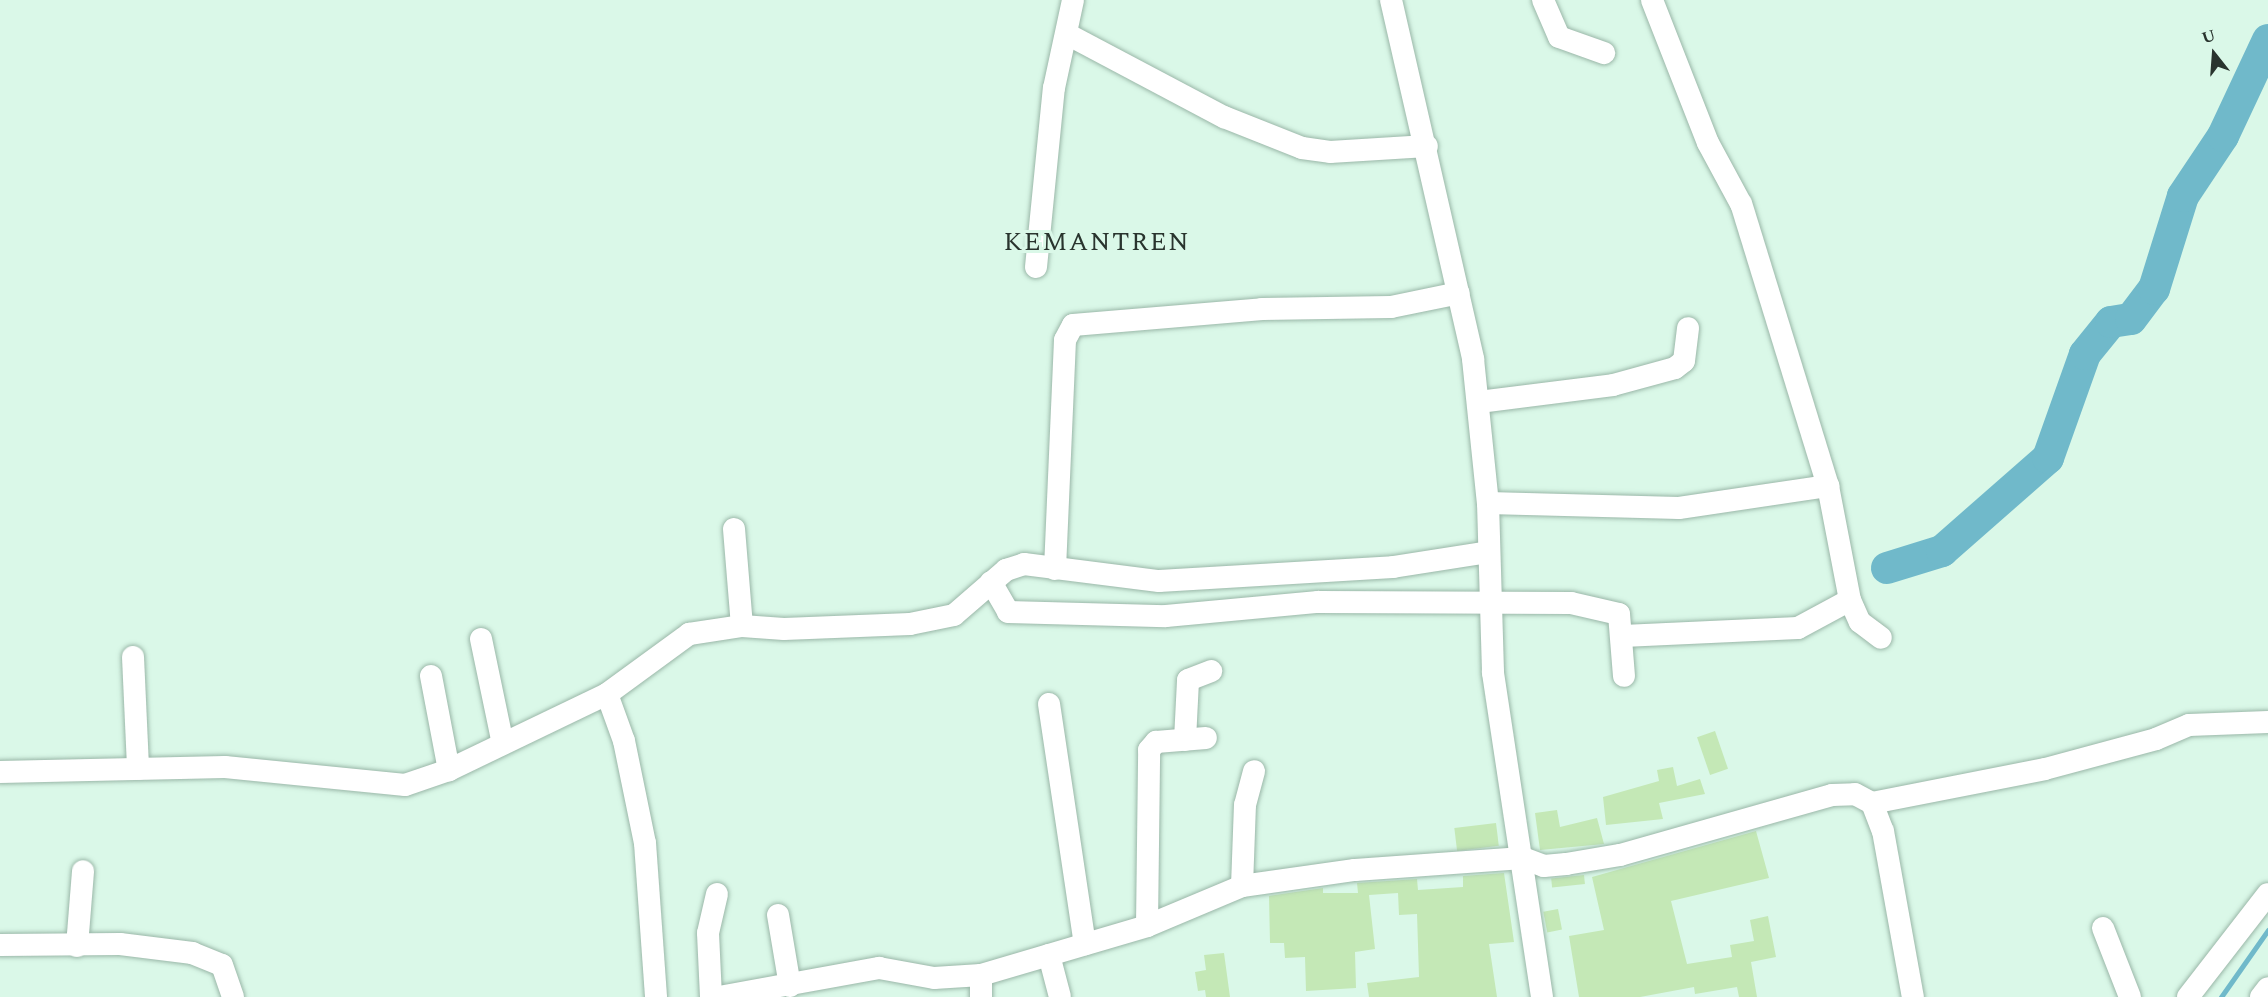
<!DOCTYPE html>
<html>
<head>
<meta charset="utf-8">
<style>
	body { margin:0 }
	#map { position:relative; width:2268px; height:997px; overflow:hidden; background:#daf8e8; font-family:Spectral,serif }
	div>[style] { position:absolute }
	.stream>* { height:5px; margin:-2.5px; padding:0 2.5px; transform-origin:2.5px; border-radius:2.5px; background:#70b9ca }
	.river>* { height:32px; margin:-16px; padding:0 16px; transform-origin:16px; border-radius:16px; background:#70b9ca }
	.building>* { inset:0; background:#c4e8b6; transform-origin:0 0 }
	.roads { filter:drop-shadow(0 0 2px #9ab7a8) drop-shadow(0 0 2px #9ab7a8) }
	.minor>* { height:22px; margin:-11px; padding:0 11px; transform-origin:11px; border-radius:11px; background:#fff }
	span { translate:-50% -50%; white-space:nowrap; text-align:center; line-height:1.15; -webkit-text-stroke:6px #daf8e8; paint-order:stroke }
	.quarter-label { font-size:26px; color:#29342e; letter-spacing:1.5px }
	.north { position:absolute; left:2184px; top:24px; width:60px; height:60px; -webkit-text-stroke:4px #daf8e8; paint-order:stroke; rotate:343deg; font-size:16px; font-weight:700; line-height:24px; text-align:center; color:#29342e }
	.north::after { content:''; display:block; margin:auto; width:21px; height:27px; background:#29342e; clip-path:polygon(50% 0,100% 100%,50% 72%,0 100%) }
</style>
</head>
<body>
<div id="map">
	<div class="stream">
		<div style="left:2221px;top:997px;width:82px;rotate:-55deg"></div>
	</div>
	<div class="river">
		<div style="left:1887px;top:568px;width:58px;rotate:-17.2deg"></div>
		<div style="left:1942px;top:551px;width:141px;rotate:-41.3deg"></div>
		<div style="left:2048px;top:458px;width:110px;rotate:-70.4deg"></div>
		<div style="left:2085px;top:354px;width:41px;rotate:-50.9deg"></div>
		<div style="left:2111px;top:322px;width:20px;rotate:-9deg"></div>
		<div style="left:2131px;top:319px;width:38px;rotate:-53deg"></div>
		<div style="left:2154px;top:289px;width:97px;rotate:-72.7deg"></div>
		<div style="left:2183px;top:196px;width:72px;rotate:-56.3deg"></div>
		<div style="left:2223px;top:136px;width:106px;rotate:-64.9deg"></div>
	</div>
	<div class="building">
		<div style="left:1715px;top:731px;width:40px;height:19px;rotate:71deg"></div>
		<div style="clip-path:polygon(1673px 767px,1677px 786px,1700px 779px,1705px 794px,1659px 803px,1663px 819px,1606px 825px,1603px 797px,1659px 781px,1657px 770px)"></div>
		<div style="clip-path:polygon(1557px 810px,1560px 827px,1597px 818px,1604px 844px,1540px 850px,1535px 813px)"></div>
		<div style="left:1496px;top:823px;width:23px;height:42px;rotate:83deg"></div>
		<div style="clip-path:polygon(1756px 831px,1769px 878px,1671px 901px,1687px 964px,1732px 957px,1730px 945px,1754px 941px,1750px 920px,1768px 916px,1776px 957px,1751px 962px,1757px 997px,1739px 997px,1737px 987px,1695px 994px,1694px 987px,1640px 997px,1579px 997px,1569px 936px,1604px 930px,1592px 877px)"></div>
		<div style="clip-path:polygon(1504px 873px,1514px 942px,1489px 944px,1497px 997px,1369px 997px,1367px 983px,1419px 977px,1417px 914px,1399px 915px,1398px 893px,1369px 895px,1375px 949px,1355px 952px,1356px 988px,1306px 991px,1305px 957px,1285px 958px,1284px 943px,1270px 943px,1269px 896px,1323px 888px,1323px 893px,1358px 893px,1357px 883px,1417px 879px,1418px 890px,1463px 887px,1463px 876px)"></div>
		<div style="left:1584px;top:875px;width:9px;height:33px;rotate:84deg"></div>
		<div style="left:1558px;top:909px;width:21px;height:15px;rotate:79deg"></div>
		<div style="clip-path:polygon(1224px 953px,1230px 997px,1206px 997px,1205px 990px,1198px 991px,1195px 972px,1206px 970px,1204px 955px)"></div>
	</div>
	<div class="roads">
		<div class="minor">
			<div style="left:1391px;top:0;width:368px;rotate:77.1deg"></div>
			<div style="left:1473px;top:359px;width:145px;rotate:84.1deg"></div>
			<div style="left:1488px;top:503px;width:170px;rotate:88.3deg"></div>
			<div style="left:1493px;top:673px;width:328px;rotate:81.4deg"></div>
			<div style="left:1543px;top:0;width:40px;rotate:66.6deg"></div>
			<div style="left:1559px;top:37px;width:48px;rotate:19.6deg"></div>
			<div style="left:1067px;top:34px;width:178px;rotate:27.9deg"></div>
			<div style="left:1224px;top:117px;width:84px;rotate:21.7deg"></div>
			<div style="left:1302px;top:148px;width:28px;rotate:8deg"></div>
			<div style="left:1330px;top:152px;width:97px;rotate:-3.5deg"></div>
			<div style="left:1036px;top:267px;width:180px;rotate:-84.3deg"></div>
			<div style="left:1054px;top:88px;width:90px;rotate:-77.8deg"></div>
			<div style="left:1479px;top:402px;width:135px;rotate:-7.2deg"></div>
			<div style="left:1613px;top:385px;width:64px;rotate:-15.3deg"></div>
			<div style="left:1675px;top:368px;width:11px;rotate:-38deg"></div>
			<div style="left:1684px;top:361px;width:33px;rotate:-83deg"></div>
			<div style="left:1828px;top:486px;width:116px;rotate:79.1deg"></div>
			<div style="left:1850px;top:600px;width:24px;rotate:66deg"></div>
			<div style="left:1860px;top:622px;width:26px;rotate:37deg"></div>
			<div style="left:1488px;top:503px;width:191px;rotate:1.5deg"></div>
			<div style="left:1679px;top:508px;width:151px;rotate:-8.4deg"></div>
			<div style="left:1828px;top:486px;width:295px;rotate:-107.1deg"></div>
			<div style="left:1741px;top:204px;width:69px;rotate:-118.4deg"></div>
			<div style="left:1708px;top:143px;width:154px;rotate:-111.4deg"></div>
			<div style="left:734px;top:529px;width:97px;rotate:85.3deg"></div>
			<div style="left:742px;top:626px;width:42px;rotate:4.1deg"></div>
			<div style="left:784px;top:629px;width:126px;rotate:-2.3deg"></div>
			<div style="left:910px;top:624px;width:45px;rotate:-11.6deg"></div>
			<div style="left:954px;top:615px;width:69px;rotate:-40.9deg"></div>
			<div style="left:1006px;top:570px;width:19px;rotate:-18deg"></div>
			<div style="left:1024px;top:564px;width:136px;rotate:7.2deg"></div>
			<div style="left:1159px;top:581px;width:234px;rotate:-3.4deg"></div>
			<div style="left:1393px;top:567px;width:97px;rotate:-8.9deg"></div>
			<div style="left:1055px;top:569px;width:229px;rotate:-87.5deg"></div>
			<div style="left:1065px;top:340px;width:17px;rotate:-62deg"></div>
			<div style="left:1073px;top:325px;width:190px;rotate:-4.8deg"></div>
			<div style="left:1262px;top:309px;width:129px;rotate:-0.9deg"></div>
			<div style="left:1391px;top:307px;width:69px;rotate:-11.6deg"></div>
			<div style="left:991px;top:582px;width:34px;rotate:60deg"></div>
			<div style="left:1008px;top:612px;width:158px;rotate:1.5deg"></div>
			<div style="left:1166px;top:616px;width:153px;rotate:-5.3deg"></div>
			<div style="left:1318px;top:602px;width:253px;rotate:0.2deg"></div>
			<div style="left:1571px;top:603px;width:49px;rotate:12.9deg"></div>
			<div style="left:1619px;top:614px;width:62px;rotate:85.4deg"></div>
			<div style="left:1623px;top:636px;width:175px;rotate:-2.6deg"></div>
			<div style="left:1798px;top:628px;width:59px;rotate:-28.3deg"></div>
			<div style="left:481px;top:639px;width:107px;rotate:78.2deg"></div>
			<div style="left:133px;top:657px;width:112px;rotate:87.4deg"></div>
			<div style="left:431px;top:676px;width:96px;rotate:79.2deg"></div>
			<div style="left:607px;top:694px;width:50px;rotate:70.1deg"></div>
			<div style="left:624px;top:741px;width:104px;rotate:78.4deg"></div>
			<div style="left:645px;top:843px;width:154px;rotate:85.9deg"></div>
			<div style="left:1049px;top:704px;width:243px;rotate:81.5deg"></div>
			<div style="left:1185px;top:740px;width:60px;rotate:-87.1deg"></div>
			<div style="left:1188px;top:680px;width:25px;rotate:-21deg"></div>
			<div style="left:0;top:772px;width:225px;rotate:-1.3deg"></div>
			<div style="left:225px;top:767px;width:181px;rotate:5.7deg"></div>
			<div style="left:405px;top:785px;width:46px;rotate:-18.8deg"></div>
			<div style="left:449px;top:770px;width:175px;rotate:-25.7deg"></div>
			<div style="left:607px;top:694px;width:102px;rotate:-36.2deg"></div>
			<div style="left:689px;top:634px;width:54px;rotate:-8.6deg"></div>
			<div style="left:1872px;top:803px;width:176px;rotate:-11.1deg"></div>
			<div style="left:2045px;top:769px;width:115px;rotate:-15.1deg"></div>
			<div style="left:2156px;top:739px;width:36px;rotate:-23deg"></div>
			<div style="left:2189px;top:725px;width:79px;rotate:-2.2deg"></div>
			<div style="left:1242px;top:886px;width:81px;rotate:-87.9deg"></div>
			<div style="left:1245px;top:805px;width:35px;rotate:-75deg"></div>
			<div style="left:778px;top:915px;width:72px;rotate:80.4deg"></div>
			<div style="left:1147px;top:926px;width:176px;rotate:-89.3deg"></div>
			<div style="left:1149px;top:750px;width:11px;rotate:-49deg"></div>
			<div style="left:1156px;top:742px;width:50px;rotate:-4.6deg"></div>
			<div style="left:2103px;top:928px;width:74px;rotate:68.6deg"></div>
			<div style="left:0;top:945px;width:120px;rotate:-0.5deg"></div>
			<div style="left:120px;top:944px;width:73px;rotate:7.1deg"></div>
			<div style="left:192px;top:953px;width:32px;rotate:22deg"></div>
			<div style="left:222px;top:965px;width:34px;rotate:71deg"></div>
			<div style="left:77px;top:946px;width:75px;rotate:-85.4deg"></div>
			<div style="left:1049px;top:955px;width:43px;rotate:75.3deg"></div>
			<div style="left:711px;top:997px;width:64px;rotate:-92.7deg"></div>
			<div style="left:708px;top:933px;width:40px;rotate:-77deg"></div>
			<div style="left:719px;top:997px;width:163px;rotate:-10.3deg"></div>
			<div style="left:879px;top:968px;width:56px;rotate:10.3deg"></div>
			<div style="left:934px;top:978px;width:47px;rotate:-3.7deg"></div>
			<div style="left:981px;top:975px;width:173px;rotate:-16.4deg"></div>
			<div style="left:1147px;top:926px;width:103px;rotate:-22.8deg"></div>
			<div style="left:1242px;top:886px;width:114px;rotate:-8.1deg"></div>
			<div style="left:1355px;top:870px;width:168px;rotate:-4.1deg"></div>
			<div style="left:1523px;top:858px;width:22px;rotate:21deg"></div>
			<div style="left:1544px;top:866px;width:22px;rotate:-5deg"></div>
			<div style="left:1566px;top:864px;width:55px;rotate:-9.5deg"></div>
			<div style="left:1620px;top:855px;width:220px;rotate:-15.8deg"></div>
			<div style="left:1832px;top:795px;width:23px;rotate:-2deg"></div>
			<div style="left:1855px;top:794px;width:19px;rotate:28deg"></div>
			<div style="left:1872px;top:803px;width:30px;rotate:69deg"></div>
			<div style="left:1883px;top:831px;width:169px;rotate:79.8deg"></div>
			<div style="left:981px;top:997px;width:22px;rotate:-90deg"></div>
			<div style="left:2188px;top:997px;width:130px;rotate:-52.2deg"></div>
			<div style="left:2261px;top:997px;width:11px;rotate:-52deg"></div>
		</div>
	</div>
	<div class="quarter-label">
		<span style="left:1097px;top:243px">KEMANTREN</span>
	</div>
	<div class="north">U</div>
</div>
</body>
</html>
